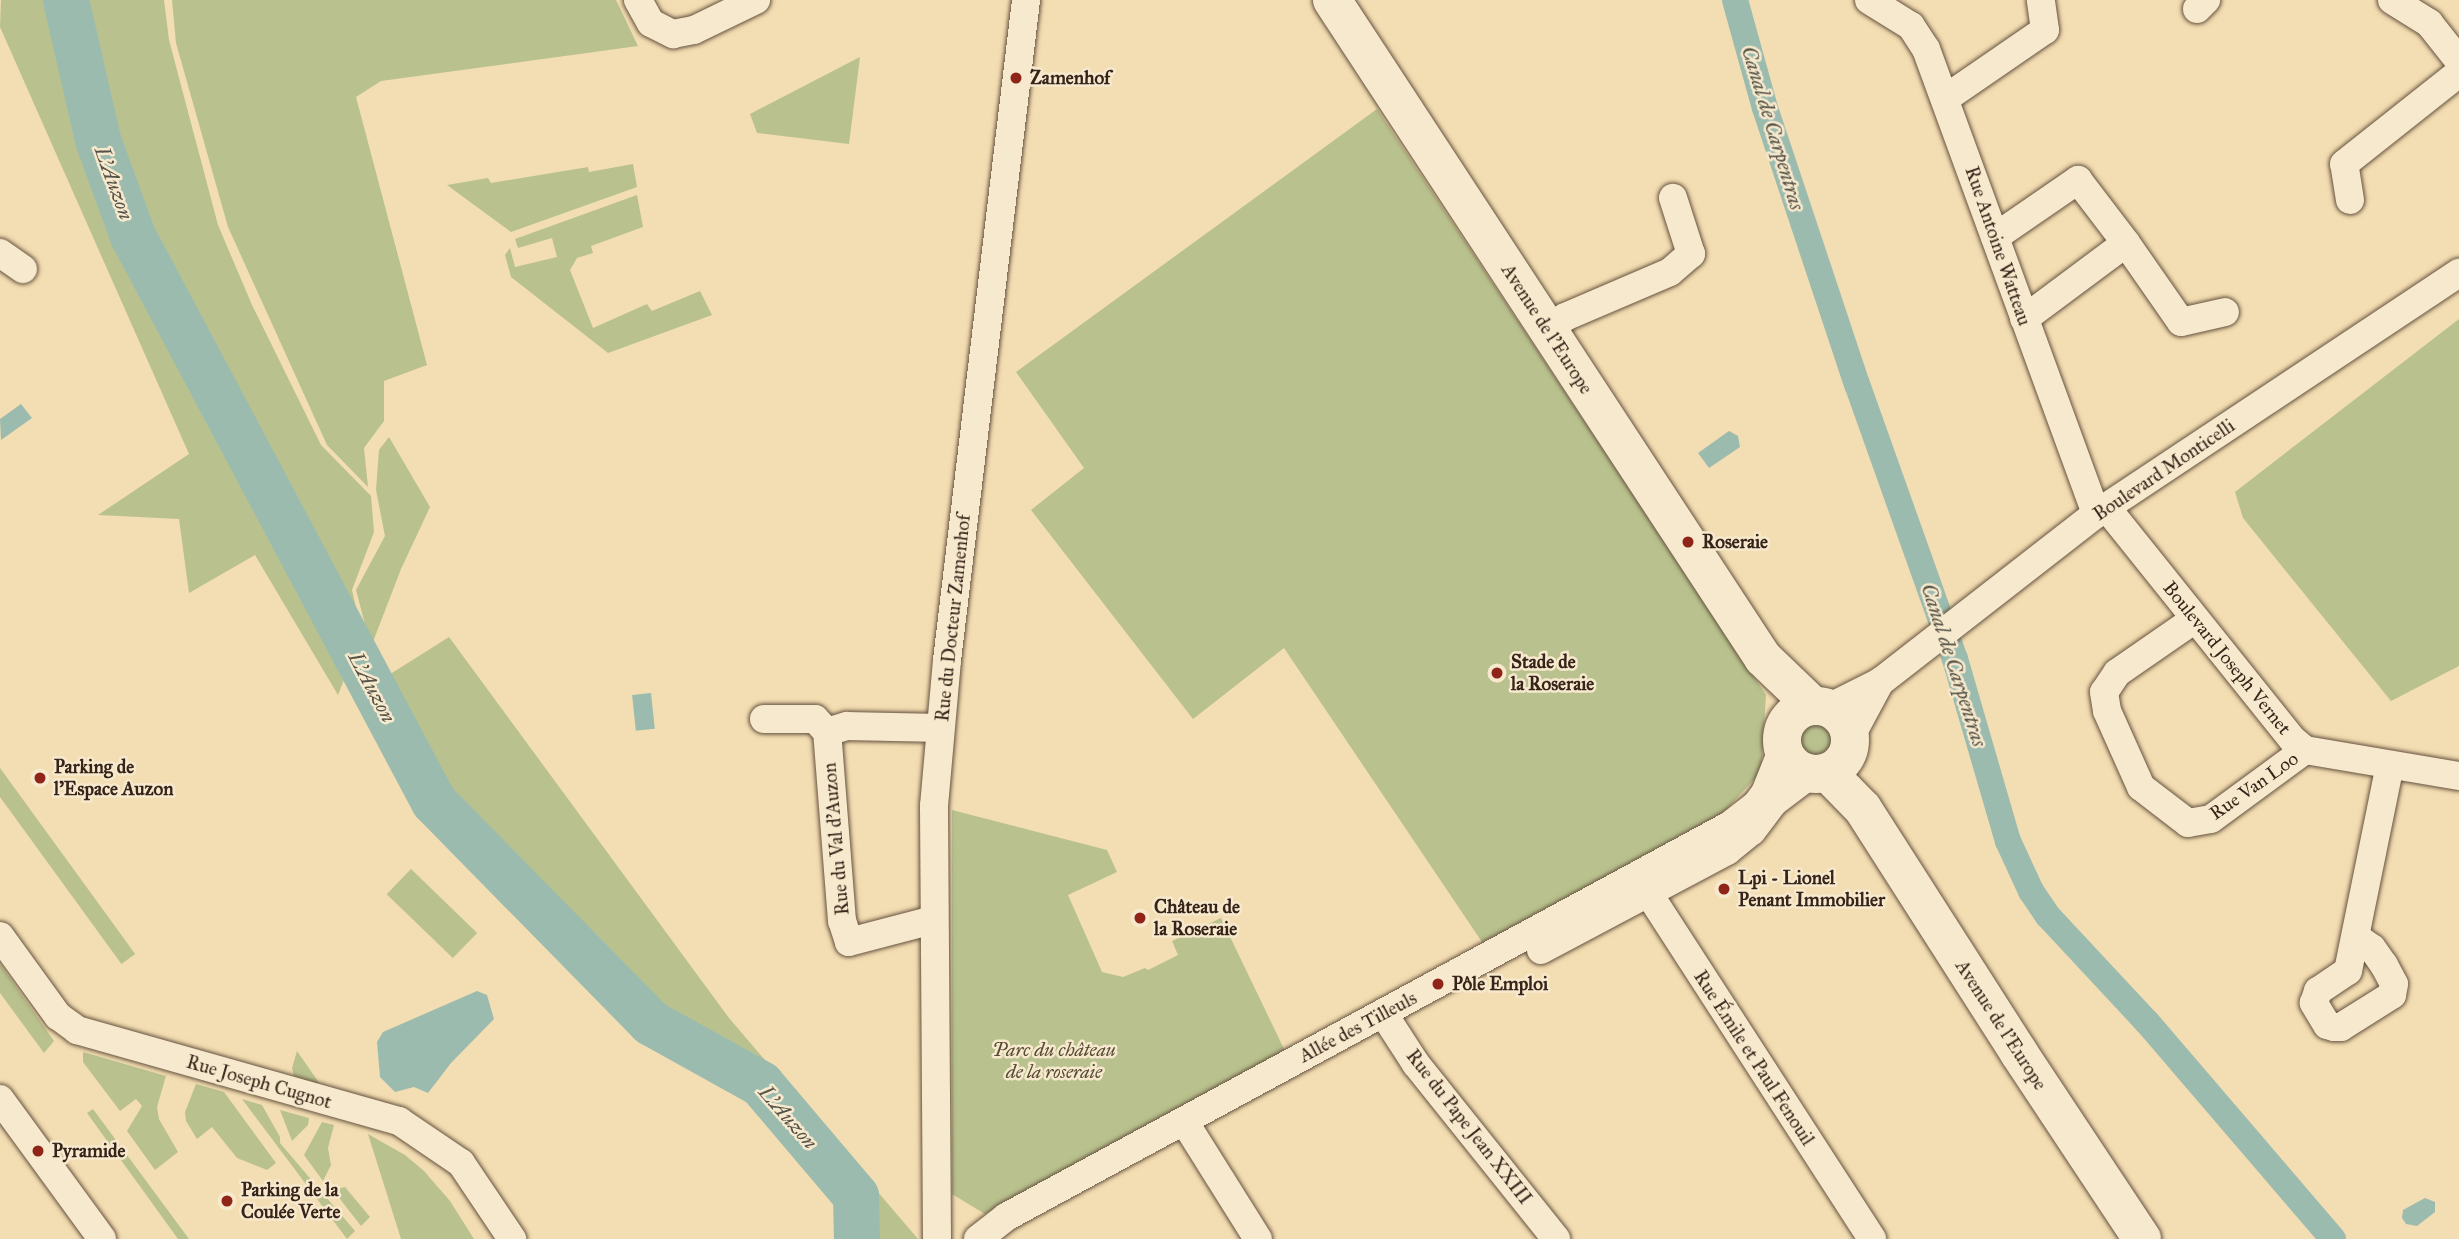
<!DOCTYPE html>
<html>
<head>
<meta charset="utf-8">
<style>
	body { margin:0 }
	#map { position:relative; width:2459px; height:1239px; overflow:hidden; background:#f3ddb2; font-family:"IM FELL Great Primer",serif }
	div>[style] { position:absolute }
	.green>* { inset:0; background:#b9c28e; transform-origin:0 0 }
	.round { border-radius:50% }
	.water>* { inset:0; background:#9bbbaf; transform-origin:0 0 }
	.canal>* { height:26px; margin:-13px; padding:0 13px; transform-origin:13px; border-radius:13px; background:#9bbbaf }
	.river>* { height:46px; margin:-23px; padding:0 23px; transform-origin:23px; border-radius:23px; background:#9bbbaf }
	.roads { filter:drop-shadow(0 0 2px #65523f) drop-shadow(0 0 2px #65523f) }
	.minor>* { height:28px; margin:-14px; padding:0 14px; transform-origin:14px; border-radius:14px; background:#f7e9cd }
	.secondary>* { height:38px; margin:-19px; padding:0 19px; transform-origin:19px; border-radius:19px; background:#f7e9cd }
	.secondary>.ring { margin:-19px; padding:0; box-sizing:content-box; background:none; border:38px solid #f7e9cd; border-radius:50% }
	.dots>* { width:19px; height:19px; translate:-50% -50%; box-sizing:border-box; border:4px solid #f7e9cd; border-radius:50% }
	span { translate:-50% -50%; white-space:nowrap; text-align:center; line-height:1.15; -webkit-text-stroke:5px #f7e9cd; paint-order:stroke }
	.poi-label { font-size:19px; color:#362319; font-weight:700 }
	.left { translate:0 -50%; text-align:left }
	.street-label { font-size:19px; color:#362319 }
	.park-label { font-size:19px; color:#574b36; font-style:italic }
	.water-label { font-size:21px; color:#545146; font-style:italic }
</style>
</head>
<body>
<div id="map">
	<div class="green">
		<div style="clip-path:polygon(1px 0,164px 0,169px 40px,218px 225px,252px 305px,321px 445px,371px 496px,374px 532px,352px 590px,362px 634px,338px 695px,255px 555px,189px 593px,179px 519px,98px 515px,189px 454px,0 27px)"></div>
		<div style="clip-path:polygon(172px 0,616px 0,638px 46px,381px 81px,356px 97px,427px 365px,384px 381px,384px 421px,364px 448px,368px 487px,327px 445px,228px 227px,176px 43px)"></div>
		<div style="clip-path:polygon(860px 57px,849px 144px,757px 133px,750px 114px)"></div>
		<div style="clip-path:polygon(1377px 109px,1766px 695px,1761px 772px,1721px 815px,1484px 945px,1284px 648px,1193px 719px,1031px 510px,1084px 468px,1016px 372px)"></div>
		<div style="clip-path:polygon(633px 164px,637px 187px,511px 232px,447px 185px,488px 178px,491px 183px,588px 167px,589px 172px)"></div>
		<div style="clip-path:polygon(637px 195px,643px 227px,591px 246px,593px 253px,577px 258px,570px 270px,593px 328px,647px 304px,652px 311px,700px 291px,712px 315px,608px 353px,511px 277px,505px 255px,510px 248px,515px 267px,557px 257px,552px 238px,518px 248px,515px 239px)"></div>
		<div style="clip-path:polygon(2459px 319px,2459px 666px,2391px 701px,2243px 518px,2235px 492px)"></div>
		<div style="clip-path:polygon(389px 437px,430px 507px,401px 569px,371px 647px,356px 590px,385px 536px,376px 490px,379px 450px)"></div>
		<div style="clip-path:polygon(449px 637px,729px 1018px,918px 1239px,868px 1239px,865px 1193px,763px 1074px,656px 1017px,440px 797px,384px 678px)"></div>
		<div class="round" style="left:1798px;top:724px;width:34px;height:34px"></div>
		<div style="left:0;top:768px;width:230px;height:17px;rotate:54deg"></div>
		<div style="clip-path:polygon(952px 810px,1107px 850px,1117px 872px,1068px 895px,1102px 972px,1123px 977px,1145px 968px,1148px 970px,1178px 955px,1172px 941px,1221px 918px,1285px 1051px,985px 1214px,952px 1194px)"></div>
		<div style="left:411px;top:869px;width:92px;height:35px;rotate:44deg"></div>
		<div style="clip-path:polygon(0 964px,54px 1041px,44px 1053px,0 993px)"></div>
		<div style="clip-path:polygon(297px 1051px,322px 1087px,294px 1076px,292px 1068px)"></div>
		<div style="clip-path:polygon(83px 1052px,166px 1076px,157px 1107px,159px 1119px,178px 1152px,155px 1170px,127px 1131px,142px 1106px,136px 1099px,120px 1111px,83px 1062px)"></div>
		<div style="clip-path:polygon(196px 1084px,224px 1092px,276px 1163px,267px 1170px,237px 1158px,212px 1127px,197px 1139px,186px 1121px,185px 1112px)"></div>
		<div style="clip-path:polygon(242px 1099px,262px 1105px,280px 1137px,280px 1143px,355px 1231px,347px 1239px)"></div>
		<div style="clip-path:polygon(93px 1109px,189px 1239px,178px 1239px,87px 1113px)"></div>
		<div style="clip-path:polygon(280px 1110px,309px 1118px,308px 1125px,292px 1141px)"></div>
		<div style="clip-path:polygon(322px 1122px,334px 1125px,328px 1148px,331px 1165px,323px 1181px,304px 1155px)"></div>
		<div style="clip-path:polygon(368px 1134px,405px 1155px,424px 1171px,450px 1201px,474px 1239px,401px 1239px)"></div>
		<div style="clip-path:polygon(345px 1187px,370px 1217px,361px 1226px,333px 1190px)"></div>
	</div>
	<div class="water">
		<div style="clip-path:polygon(21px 404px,32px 418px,1px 440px,0 419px)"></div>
		<div style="clip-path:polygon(1729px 431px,1738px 436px,1740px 447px,1709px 468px,1698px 453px)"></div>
		<div style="left:651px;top:693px;width:36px;height:19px;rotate:84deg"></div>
		<div style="clip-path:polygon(477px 991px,487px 995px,494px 1019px,451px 1063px,428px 1093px,414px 1087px,395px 1092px,380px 1077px,377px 1042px,383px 1032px)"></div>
		<div style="clip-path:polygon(2425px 1198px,2435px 1202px,2435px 1212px,2417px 1226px,2406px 1224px,2402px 1218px,2403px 1210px)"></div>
	</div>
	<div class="canal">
		<div style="left:1735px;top:0;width:112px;rotate:74.5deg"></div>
		<div style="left:1765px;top:108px;width:291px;rotate:71.6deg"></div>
		<div style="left:1857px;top:384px;width:292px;rotate:70.4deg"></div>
		<div style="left:1955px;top:659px;width:190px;rotate:73.8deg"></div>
		<div style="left:2008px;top:841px;width:55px;rotate:65.3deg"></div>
		<div style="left:2031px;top:891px;width:30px;rotate:56deg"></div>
		<div style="left:2048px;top:916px;width:145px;rotate:47deg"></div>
		<div style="left:2147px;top:1022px;width:286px;rotate:49.4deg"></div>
	</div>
	<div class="river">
		<div style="left:66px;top:0;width:144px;rotate:77.1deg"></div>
		<div style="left:98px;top:140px;width:102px;rotate:70deg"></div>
		<div style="left:133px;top:236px;width:641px;rotate:62deg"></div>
		<div style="left:434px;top:802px;width:310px;rotate:45.5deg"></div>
		<div style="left:651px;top:1023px;width:126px;rotate:29deg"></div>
		<div style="left:761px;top:1084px;width:147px;rotate:49.7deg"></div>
		<div style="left:856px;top:1196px;width:43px;rotate:88.7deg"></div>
	</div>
	<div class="roads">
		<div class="minor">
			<div style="left:638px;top:0;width:26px;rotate:61deg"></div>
			<div style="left:651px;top:23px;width:25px;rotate:27deg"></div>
			<div style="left:673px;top:34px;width:21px;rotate:-11deg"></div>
			<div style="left:694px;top:30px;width:69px;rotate:-25.8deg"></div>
			<div style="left:1869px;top:0;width:49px;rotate:31.8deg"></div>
			<div style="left:1911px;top:26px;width:27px;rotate:57deg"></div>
			<div style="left:1926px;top:49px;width:495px;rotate:69.9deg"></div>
			<div style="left:2392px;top:0;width:44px;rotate:31.9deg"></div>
			<div style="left:2429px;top:23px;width:48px;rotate:51.7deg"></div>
			<div style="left:2197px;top:9px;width:13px;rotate:-45deg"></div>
			<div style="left:1946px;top:98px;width:120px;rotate:-34.5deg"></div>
			<div style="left:2045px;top:30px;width:30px;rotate:-98deg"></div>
			<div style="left:2350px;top:200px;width:36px;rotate:-99deg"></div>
			<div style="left:2344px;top:164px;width:147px;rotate:-38.4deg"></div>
			<div style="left:1995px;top:237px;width:101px;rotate:-34.5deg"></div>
			<div style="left:2078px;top:180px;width:79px;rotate:52.7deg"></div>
			<div style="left:2126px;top:243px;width:127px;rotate:143.3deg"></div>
			<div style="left:2126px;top:243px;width:96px;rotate:55.2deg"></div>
			<div style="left:2181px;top:322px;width:45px;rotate:-12.8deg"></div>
			<div style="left:0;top:253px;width:28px;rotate:35deg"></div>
			<div style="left:1547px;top:328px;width:21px;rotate:-31deg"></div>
			<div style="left:1565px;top:317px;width:114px;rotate:-23.2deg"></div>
			<div style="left:1670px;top:272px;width:28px;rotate:-41deg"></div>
			<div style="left:1691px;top:254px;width:59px;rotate:-107.8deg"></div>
			<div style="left:2106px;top:507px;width:299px;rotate:51.3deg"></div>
			<div style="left:2293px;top:740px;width:16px;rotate:40deg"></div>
			<div style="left:2305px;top:750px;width:156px;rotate:9.6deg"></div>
			<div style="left:2195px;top:619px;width:95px;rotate:145.3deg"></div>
			<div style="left:2117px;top:673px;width:23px;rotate:124deg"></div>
			<div style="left:2104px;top:692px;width:19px;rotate:81deg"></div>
			<div style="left:2107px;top:711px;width:83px;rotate:65.9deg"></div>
			<div style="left:2141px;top:787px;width:59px;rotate:37.5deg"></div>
			<div style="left:2188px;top:823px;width:23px;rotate:-10deg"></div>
			<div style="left:2211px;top:819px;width:117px;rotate:-36.3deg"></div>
			<div style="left:1828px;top:708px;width:58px;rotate:-26.6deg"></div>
			<div style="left:1880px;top:682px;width:274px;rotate:-37.9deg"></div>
			<div style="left:2096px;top:514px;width:436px;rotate:-33.6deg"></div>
			<div style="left:764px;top:719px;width:51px"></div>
			<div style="left:815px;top:719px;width:18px;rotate:47deg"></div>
			<div style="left:1850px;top:738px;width:64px;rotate:-61.8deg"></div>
			<div style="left:1638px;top:877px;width:431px;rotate:57.1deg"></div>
			<div style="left:933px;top:920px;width:87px;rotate:165.3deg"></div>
			<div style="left:849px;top:942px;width:22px;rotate:-108deg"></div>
			<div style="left:842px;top:921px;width:190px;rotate:-94.5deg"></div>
			<div style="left:827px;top:732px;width:21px;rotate:-17deg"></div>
			<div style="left:847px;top:726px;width:93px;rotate:1.2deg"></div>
			<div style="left:0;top:936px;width:99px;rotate:54.1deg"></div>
			<div style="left:58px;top:1016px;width:24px;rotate:36deg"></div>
			<div style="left:77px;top:1030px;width:335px;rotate:15.8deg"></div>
			<div style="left:399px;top:1121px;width:75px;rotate:34.1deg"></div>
			<div style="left:461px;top:1163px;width:92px;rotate:56.1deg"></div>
			<div style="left:2356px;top:937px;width:19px;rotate:35deg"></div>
			<div style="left:2372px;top:948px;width:21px;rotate:55deg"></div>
			<div style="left:2384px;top:965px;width:21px;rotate:62deg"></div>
			<div style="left:2394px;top:984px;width:11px;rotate:100deg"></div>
			<div style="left:2392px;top:995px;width:60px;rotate:147.9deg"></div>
			<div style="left:2341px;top:1027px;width:7px;rotate:180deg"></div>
			<div style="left:2334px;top:1027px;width:7px;rotate:-164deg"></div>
			<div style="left:2327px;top:1025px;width:26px;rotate:-121deg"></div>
			<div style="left:2314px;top:1003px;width:13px;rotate:-72deg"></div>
			<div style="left:2318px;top:991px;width:36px;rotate:-34deg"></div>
			<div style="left:2348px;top:971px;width:210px;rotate:-78.5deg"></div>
			<div style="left:1541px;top:950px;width:211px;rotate:-28deg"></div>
			<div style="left:1727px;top:851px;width:32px;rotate:-39deg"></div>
			<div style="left:1752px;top:831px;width:35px;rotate:-53deg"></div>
			<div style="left:1773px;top:803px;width:48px;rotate:-37.3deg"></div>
			<div style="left:1383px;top:1013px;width:61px;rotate:57.1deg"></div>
			<div style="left:1416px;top:1064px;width:224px;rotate:51.3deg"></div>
			<div style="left:0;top:1099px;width:173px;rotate:53.9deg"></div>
			<div style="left:1184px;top:1121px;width:139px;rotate:57.9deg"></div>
			<div style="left:937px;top:1239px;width:433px;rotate:-90.4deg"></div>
			<div style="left:934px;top:806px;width:147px;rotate:-84.9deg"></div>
			<div style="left:947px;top:660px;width:665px;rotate:-83.17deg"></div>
			<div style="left:978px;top:1239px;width:36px;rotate:-38deg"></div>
			<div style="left:1006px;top:1217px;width:823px;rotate:-28.43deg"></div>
			<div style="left:1730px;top:825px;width:33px;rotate:-38deg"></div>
			<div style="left:1756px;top:805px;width:15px;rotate:-53deg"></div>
			<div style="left:1765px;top:793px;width:48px;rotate:-68.2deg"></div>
		</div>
		<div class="secondary">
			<div style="left:1332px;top:0;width:787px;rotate:56.77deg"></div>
			<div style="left:1763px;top:658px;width:69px;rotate:43.8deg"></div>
			<div class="ring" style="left:1782px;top:706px;width:30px;height:30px"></div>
			<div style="left:1828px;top:773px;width:50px;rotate:45.8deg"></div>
			<div style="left:1863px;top:809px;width:290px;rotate:57.4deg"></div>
			<div style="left:2019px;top:1053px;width:223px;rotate:56.5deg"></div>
		</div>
	</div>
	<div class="dots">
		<div style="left:1016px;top:78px;background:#8f2418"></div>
		<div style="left:1688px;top:542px;background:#8f2418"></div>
		<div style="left:1497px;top:673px;background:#8f2418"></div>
		<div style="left:40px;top:778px;background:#8f2418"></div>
		<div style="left:1724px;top:889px;background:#8f2418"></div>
		<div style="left:1140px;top:918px;background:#8f2418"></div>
		<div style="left:1438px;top:984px;background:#8f2418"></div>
		<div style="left:38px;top:1151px;background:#8f2418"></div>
		<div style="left:227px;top:1201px;background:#8f2418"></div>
	</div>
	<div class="poi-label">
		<span class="left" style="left:1030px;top:78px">Zamenhof</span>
		<span class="left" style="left:1702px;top:542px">Roseraie</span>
		<span class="left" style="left:1511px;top:673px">Stade de<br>la Roseraie</span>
		<span class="left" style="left:54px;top:778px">Parking de<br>l'Espace Auzon</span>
		<span class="left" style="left:1738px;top:889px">Lpi - Lionel<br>Penant Immobilier</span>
		<span class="left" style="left:1154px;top:918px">Château de<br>la Roseraie</span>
		<span class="left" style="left:1452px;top:984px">Pôle Emploi</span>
		<span class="left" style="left:52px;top:1151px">Pyramide</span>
		<span class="left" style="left:241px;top:1201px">Parking de la<br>Coulée Verte</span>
	</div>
	<div class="street-label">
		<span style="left:1998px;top:246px;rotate:71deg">Rue Antoine Watteau</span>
		<span style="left:1547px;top:329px;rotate:57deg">Avenue de l'Europe</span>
		<span style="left:2164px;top:470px;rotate:-34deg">Boulevard Monticelli</span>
		<span style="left:953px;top:618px;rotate:-84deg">Rue du Docteur Zamenhof</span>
		<span style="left:2227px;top:658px;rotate:51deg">Boulevard Joseph Vernet</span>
		<span style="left:2254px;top:786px;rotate:-35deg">Rue Van Loo</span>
		<span style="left:836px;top:839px;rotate:-95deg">Rue du Val d'Auzon</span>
		<span style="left:2001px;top:1025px;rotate:57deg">Avenue de l'Europe</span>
		<span style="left:1358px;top:1027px;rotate:-28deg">Allée des Tilleuls</span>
		<span style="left:1754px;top:1058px;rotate:57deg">Rue Émile et Paul Fenouil</span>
		<span style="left:259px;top:1082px;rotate:16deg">Rue Joseph Cugnot</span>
		<span style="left:1469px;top:1127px;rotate:52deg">Rue du Pape Jean XXIII</span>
	</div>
	<div class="park-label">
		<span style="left:1054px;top:1061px">Parc du château<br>de la roseraie</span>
	</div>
	<div class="water-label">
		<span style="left:1773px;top:128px;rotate:73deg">Canal de Carpentras</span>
		<span style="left:114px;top:183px;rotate:70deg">L'Auzon</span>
		<span style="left:1954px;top:665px;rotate:72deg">Canal de Carpentras</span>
		<span style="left:372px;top:687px;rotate:62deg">L'Auzon</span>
		<span style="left:788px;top:1117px;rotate:49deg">L'Auzon</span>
	</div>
</div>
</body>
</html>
